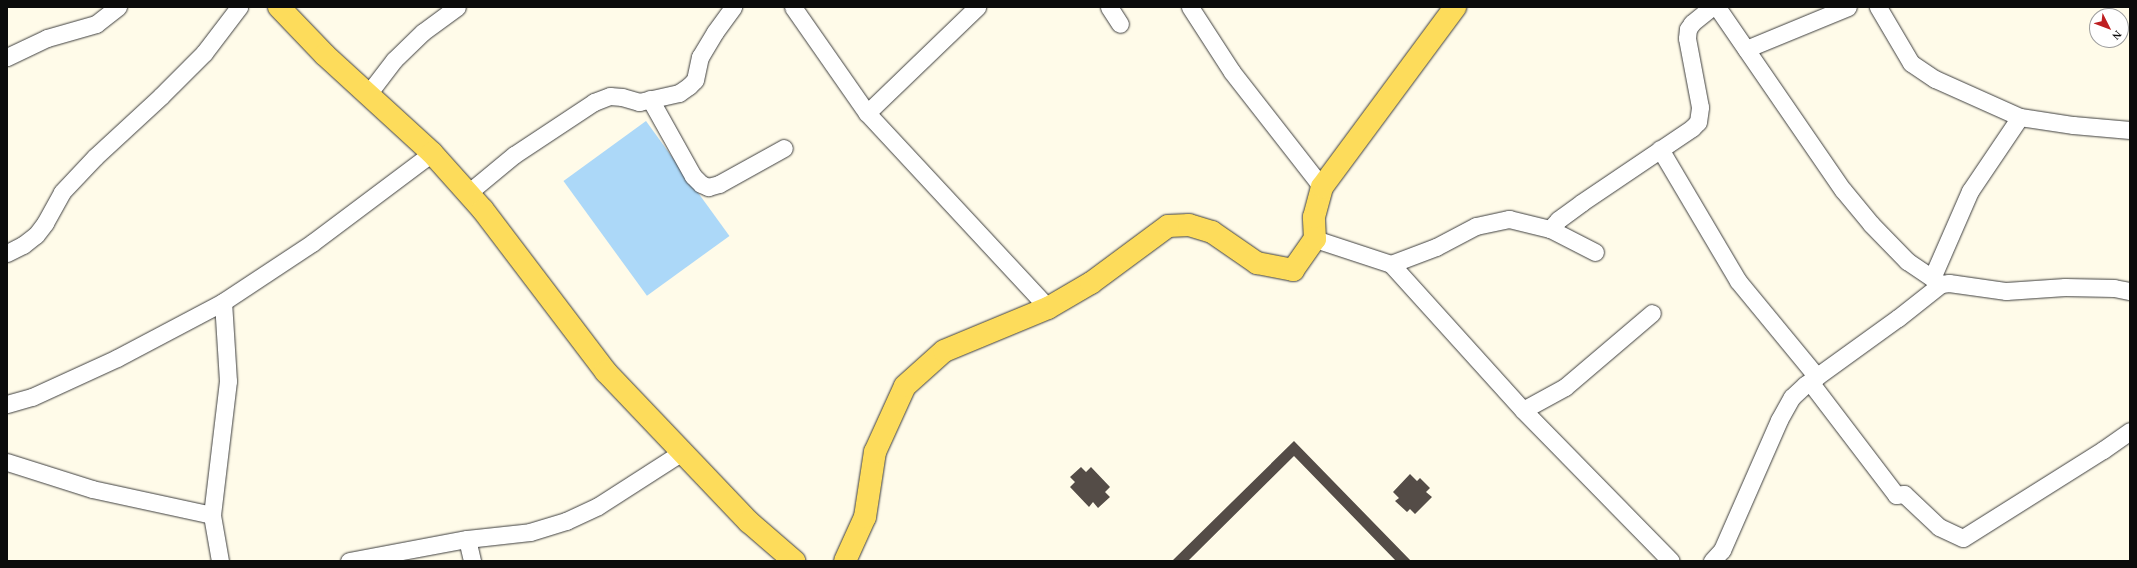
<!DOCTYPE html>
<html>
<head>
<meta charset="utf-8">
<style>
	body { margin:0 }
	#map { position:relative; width:2137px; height:568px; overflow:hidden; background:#fffbe9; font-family:Georgia,serif }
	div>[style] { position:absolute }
	.water>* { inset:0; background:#acd8f8; transform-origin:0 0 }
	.building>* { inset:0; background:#544c47 }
	.roads { filter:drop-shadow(0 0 1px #3e3e3e) drop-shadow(0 0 1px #3e3e3e) }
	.minor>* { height:17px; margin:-8.5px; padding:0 8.5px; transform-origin:8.5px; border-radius:8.5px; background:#fff }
	.major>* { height:22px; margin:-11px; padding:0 11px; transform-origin:11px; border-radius:11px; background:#fddc5b }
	span { translate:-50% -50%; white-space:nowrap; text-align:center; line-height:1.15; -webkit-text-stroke:4px #fff; paint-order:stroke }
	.frame { position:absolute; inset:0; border:8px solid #0b0b0b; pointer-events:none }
	.north { position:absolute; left:2089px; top:8px; width:40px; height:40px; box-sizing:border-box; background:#fff; border:1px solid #9d9d9d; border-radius:50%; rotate:132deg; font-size:11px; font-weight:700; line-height:16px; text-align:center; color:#0b0b0b }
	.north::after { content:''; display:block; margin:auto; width:14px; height:18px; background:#be1f21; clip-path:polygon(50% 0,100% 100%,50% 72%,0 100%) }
</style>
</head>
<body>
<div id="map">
	<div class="water">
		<div style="left:646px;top:121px;width:142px;height:102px;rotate:54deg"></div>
	</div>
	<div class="building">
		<div style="clip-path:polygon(1294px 441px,1411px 561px,1396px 561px,1294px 456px,1188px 561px,1172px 561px)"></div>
		<div style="clip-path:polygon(1081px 467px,1086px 472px,1091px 467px,1110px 487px,1105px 492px,1110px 497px,1098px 508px,1093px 502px,1089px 507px,1070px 487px,1075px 482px,1070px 477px)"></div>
		<div style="clip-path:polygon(1410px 474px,1417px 481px,1420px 478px,1430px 488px,1426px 492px,1432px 497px,1415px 514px,1410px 509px,1407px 512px,1395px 501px,1399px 498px,1393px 492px)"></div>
	</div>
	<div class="roads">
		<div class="minor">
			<div style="left:793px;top:7px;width:129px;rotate:55.1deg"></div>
			<div style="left:867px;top:113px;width:266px;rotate:47.1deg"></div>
			<div style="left:1109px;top:7px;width:20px;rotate:57deg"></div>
			<div style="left:1190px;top:7px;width:77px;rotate:57.1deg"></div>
			<div style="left:1232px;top:72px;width:146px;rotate:52deg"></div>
			<div style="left:1717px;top:7px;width:222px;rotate:55.5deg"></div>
			<div style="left:1843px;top:190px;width:44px;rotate:50.5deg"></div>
			<div style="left:1871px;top:224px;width:52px;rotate:45.8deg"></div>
			<div style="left:1907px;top:261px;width:41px;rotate:34.1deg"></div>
			<div style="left:1878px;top:7px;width:65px;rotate:59.5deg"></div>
			<div style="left:1911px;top:63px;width:29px;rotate:34deg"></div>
			<div style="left:1935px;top:79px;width:93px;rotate:24.1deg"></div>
			<div style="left:2020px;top:117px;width:54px;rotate:8.6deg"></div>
			<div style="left:2073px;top:125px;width:57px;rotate:5deg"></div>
			<div style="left:1746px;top:49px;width:110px;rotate:-22.4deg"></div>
			<div style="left:7px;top:57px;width:44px;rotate:-25.4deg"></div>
			<div style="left:47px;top:38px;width:51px;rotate:-15.9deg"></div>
			<div style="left:96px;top:24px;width:28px;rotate:-38deg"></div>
			<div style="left:368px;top:94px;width:43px;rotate:-52.6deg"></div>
			<div style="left:394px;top:60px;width:40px;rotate:-44deg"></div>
			<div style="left:423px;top:32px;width:42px;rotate:-36.3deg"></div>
			<div style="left:650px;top:99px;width:88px;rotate:60.8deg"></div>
			<div style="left:693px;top:176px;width:11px;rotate:45deg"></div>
			<div style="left:701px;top:184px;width:8px;rotate:23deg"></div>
			<div style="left:708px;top:187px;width:11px;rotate:-15deg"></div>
			<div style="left:719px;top:184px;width:74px;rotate:-29deg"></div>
			<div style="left:867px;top:113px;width:153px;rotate:-43.9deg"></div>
			<div style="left:1660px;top:149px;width:153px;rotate:59.4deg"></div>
			<div style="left:1738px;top:281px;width:124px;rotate:50.5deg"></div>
			<div style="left:468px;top:193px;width:60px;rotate:-39.6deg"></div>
			<div style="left:514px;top:155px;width:96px;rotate:-33.5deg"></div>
			<div style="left:594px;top:102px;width:17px;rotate:-21deg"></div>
			<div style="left:610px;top:96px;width:12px;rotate:5deg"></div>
			<div style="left:622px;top:97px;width:18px;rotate:16deg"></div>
			<div style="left:639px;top:102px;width:41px;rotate:-12.7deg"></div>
			<div style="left:679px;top:93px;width:12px;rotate:-35deg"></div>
			<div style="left:689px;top:86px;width:8px;rotate:-45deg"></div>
			<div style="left:695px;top:80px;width:24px;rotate:-78deg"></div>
			<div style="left:700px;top:57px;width:29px;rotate:-59deg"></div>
			<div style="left:715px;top:32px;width:31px;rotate:-54deg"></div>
			<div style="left:1315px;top:239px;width:80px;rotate:18.2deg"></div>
			<div style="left:1391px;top:264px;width:197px;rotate:47.9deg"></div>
			<div style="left:1523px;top:410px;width:211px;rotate:45.6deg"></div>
			<div style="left:1595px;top:252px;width:51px;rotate:-152.9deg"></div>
			<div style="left:1550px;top:229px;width:12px;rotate:-48deg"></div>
			<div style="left:1558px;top:220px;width:29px;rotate:-36deg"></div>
			<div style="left:1581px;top:203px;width:134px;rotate:-34deg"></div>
			<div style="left:1692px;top:128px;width:8px;rotate:-45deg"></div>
			<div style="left:1698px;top:122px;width:15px;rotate:-82deg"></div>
			<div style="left:1700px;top:107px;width:70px;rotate:-100.7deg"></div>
			<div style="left:1687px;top:38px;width:9px;rotate:-84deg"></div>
			<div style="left:1688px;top:29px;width:7px;rotate:-56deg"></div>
			<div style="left:1692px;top:23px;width:26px;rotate:-39deg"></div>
			<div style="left:7px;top:253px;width:18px;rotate:-27deg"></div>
			<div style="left:23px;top:245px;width:16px;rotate:-38deg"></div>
			<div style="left:36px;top:235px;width:15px;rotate:-53deg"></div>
			<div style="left:45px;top:223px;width:35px;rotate:-61deg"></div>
			<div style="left:62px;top:192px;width:48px;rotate:-46.7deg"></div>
			<div style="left:95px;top:157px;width:90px;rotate:-42.7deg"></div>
			<div style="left:161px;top:96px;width:61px;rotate:-45deg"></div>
			<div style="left:204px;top:53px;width:58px;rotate:-52.7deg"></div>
			<div style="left:1391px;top:264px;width:48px;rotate:-20.7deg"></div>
			<div style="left:1436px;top:247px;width:45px;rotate:-27.7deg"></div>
			<div style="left:1476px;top:226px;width:34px;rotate:-12deg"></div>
			<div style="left:1509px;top:219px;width:42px;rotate:13.7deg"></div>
			<div style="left:1932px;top:278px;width:95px;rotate:-66.4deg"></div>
			<div style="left:1970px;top:191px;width:89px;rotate:-56deg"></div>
			<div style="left:1810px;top:382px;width:142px;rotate:52.7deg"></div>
			<div style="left:1896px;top:495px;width:8px;rotate:-7deg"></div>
			<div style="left:1904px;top:494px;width:48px;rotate:43.3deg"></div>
			<div style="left:1939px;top:527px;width:26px;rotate:25deg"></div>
			<div style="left:1963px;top:538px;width:165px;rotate:-32.2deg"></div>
			<div style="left:2103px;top:450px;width:33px;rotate:-35deg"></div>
			<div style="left:7px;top:404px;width:26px;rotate:-16deg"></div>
			<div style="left:32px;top:397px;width:94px;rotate:-24.6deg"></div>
			<div style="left:117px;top:358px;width:120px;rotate:-27.8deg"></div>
			<div style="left:223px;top:302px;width:107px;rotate:-33.5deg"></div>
			<div style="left:312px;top:243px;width:150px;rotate:-36.9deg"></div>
			<div style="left:1523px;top:410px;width:48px;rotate:-28.7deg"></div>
			<div style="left:1565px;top:387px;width:114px;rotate:-40.4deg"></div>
			<div style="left:7px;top:462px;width:89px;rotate:17.6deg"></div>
			<div style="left:92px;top:489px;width:123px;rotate:12.2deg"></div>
			<div style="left:467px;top:539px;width:23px;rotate:77deg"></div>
			<div style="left:220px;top:561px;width:47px;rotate:-99.9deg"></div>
			<div style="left:212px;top:515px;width:135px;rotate:-83.2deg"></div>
			<div style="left:228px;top:381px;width:79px;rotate:-93.6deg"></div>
			<div style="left:349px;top:561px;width:120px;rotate:-10.6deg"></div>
			<div style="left:467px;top:539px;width:63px;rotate:-6.3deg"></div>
			<div style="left:530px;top:532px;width:38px;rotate:-17deg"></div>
			<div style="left:566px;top:521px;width:35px;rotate:-25deg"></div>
			<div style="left:598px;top:506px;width:100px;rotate:-32.7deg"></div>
			<div style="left:1712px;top:561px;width:15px;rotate:-48deg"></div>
			<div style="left:1722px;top:550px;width:142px;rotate:-66.3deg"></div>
			<div style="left:1779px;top:420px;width:26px;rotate:-61deg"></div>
			<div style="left:1792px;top:397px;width:18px;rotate:-43deg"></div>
			<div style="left:1805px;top:385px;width:115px;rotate:-35.8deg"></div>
			<div style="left:1898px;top:318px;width:55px;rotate:-38.3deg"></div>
			<div style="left:1941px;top:284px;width:8px;rotate:-7deg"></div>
			<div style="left:1949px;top:283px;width:58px;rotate:8deg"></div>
			<div style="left:2006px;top:291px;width:59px;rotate:-3.9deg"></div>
			<div style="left:2065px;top:287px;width:49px;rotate:1.2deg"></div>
			<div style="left:2114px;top:288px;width:16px;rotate:11deg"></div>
		</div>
		<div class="major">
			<div style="left:279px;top:7px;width:66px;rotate:46.2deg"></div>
			<div style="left:325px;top:55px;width:145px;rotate:42.5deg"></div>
			<div style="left:432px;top:153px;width:76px;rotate:48.2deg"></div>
			<div style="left:483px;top:210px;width:203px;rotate:52.8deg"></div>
			<div style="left:606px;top:372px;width:207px;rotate:46.4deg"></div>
			<div style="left:749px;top:522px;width:60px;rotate:40.9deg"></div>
			<div style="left:845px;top:561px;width:48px;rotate:-65.6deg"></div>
			<div style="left:865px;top:517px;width:66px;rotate:-81.3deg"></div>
			<div style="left:875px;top:452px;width:72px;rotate:-65.6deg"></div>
			<div style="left:905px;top:386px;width:52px;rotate:-41.9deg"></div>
			<div style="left:944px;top:351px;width:113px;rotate:-22.5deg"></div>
			<div style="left:1048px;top:308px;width:50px;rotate:-30.2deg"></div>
			<div style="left:1091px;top:283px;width:96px;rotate:-36.5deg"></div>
			<div style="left:1168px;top:226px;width:21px;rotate:-3deg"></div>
			<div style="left:1189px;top:225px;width:24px;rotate:17deg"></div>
			<div style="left:1212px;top:232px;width:55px;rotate:34.6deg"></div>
			<div style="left:1257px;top:263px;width:37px;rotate:11deg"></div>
			<div style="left:1293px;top:270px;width:38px;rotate:-55deg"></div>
			<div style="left:1315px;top:239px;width:22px;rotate:-93deg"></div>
			<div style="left:1314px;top:217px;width:31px;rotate:-75deg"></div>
			<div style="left:1322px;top:187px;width:224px;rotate:-53.5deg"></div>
		</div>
	</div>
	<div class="frame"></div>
	<div class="north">N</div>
</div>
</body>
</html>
